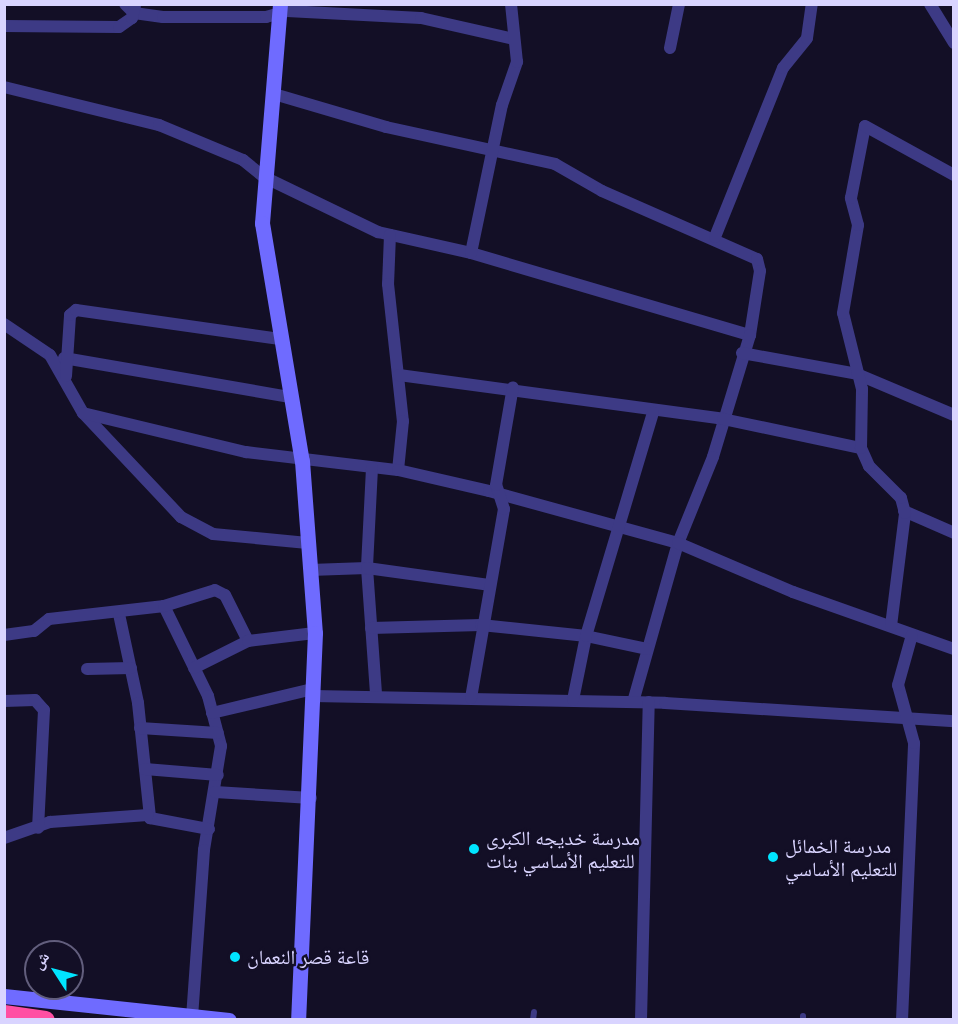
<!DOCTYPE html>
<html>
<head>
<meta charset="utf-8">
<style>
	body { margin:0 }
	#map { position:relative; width:958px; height:1024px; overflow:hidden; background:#130f26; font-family:Karla,"Noto Naskh Arabic",sans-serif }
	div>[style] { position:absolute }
	.lane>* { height:6px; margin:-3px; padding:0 3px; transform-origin:3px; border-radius:3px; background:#3d3a85 }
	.street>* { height:12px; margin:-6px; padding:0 6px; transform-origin:6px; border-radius:6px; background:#3d3a85 }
	.secondary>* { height:15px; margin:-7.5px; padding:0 7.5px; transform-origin:7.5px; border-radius:7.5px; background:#6f6bff }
	.highway>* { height:18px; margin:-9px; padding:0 9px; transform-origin:9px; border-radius:9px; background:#ff4fa3 }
	.dots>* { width:16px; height:16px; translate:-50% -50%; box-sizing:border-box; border:3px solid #130f26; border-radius:50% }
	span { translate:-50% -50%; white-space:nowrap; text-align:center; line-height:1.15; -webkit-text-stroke:5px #130f26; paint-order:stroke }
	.poi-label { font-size:20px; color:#d9d4ff }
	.left { translate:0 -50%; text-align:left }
	.frame { position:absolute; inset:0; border:6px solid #d9d4ff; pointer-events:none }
	.north { position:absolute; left:24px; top:940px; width:60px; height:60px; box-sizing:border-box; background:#130f26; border:2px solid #625e7d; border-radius:50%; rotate:306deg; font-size:16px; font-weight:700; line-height:24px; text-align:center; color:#d9d4ff }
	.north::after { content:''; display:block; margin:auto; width:21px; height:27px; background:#00e5ff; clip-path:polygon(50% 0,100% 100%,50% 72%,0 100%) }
</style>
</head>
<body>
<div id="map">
	<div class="lane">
		<div style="left:533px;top:1020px;width:8px;rotate:-83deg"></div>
		<div style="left:803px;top:1020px;width:4px;rotate:-90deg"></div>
	</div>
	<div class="street">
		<div style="left:125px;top:4px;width:13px;rotate:45deg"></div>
		<div style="left:134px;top:13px;width:29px;rotate:8deg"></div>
		<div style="left:163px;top:17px;width:103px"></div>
		<div style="left:266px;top:17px;width:22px;rotate:-16deg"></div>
		<div style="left:287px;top:11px;width:134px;rotate:3deg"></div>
		<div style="left:421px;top:18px;width:95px;rotate:12.7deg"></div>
		<div style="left:930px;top:4px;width:46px;rotate:58.4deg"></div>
		<div style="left:4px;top:26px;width:115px;rotate:0.5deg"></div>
		<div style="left:119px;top:27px;width:16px;rotate:-35deg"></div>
		<div style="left:132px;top:18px;width:12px;rotate:-76deg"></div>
		<div style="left:670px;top:48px;width:45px;rotate:-78.4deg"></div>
		<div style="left:4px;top:87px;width:160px;rotate:13.8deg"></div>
		<div style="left:159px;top:125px;width:91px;rotate:22.6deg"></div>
		<div style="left:243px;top:160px;width:27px;rotate:39deg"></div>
		<div style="left:264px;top:177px;width:127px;rotate:25.8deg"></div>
		<div style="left:378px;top:232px;width:95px;rotate:12.7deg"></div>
		<div style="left:471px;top:253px;width:291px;rotate:16.4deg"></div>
		<div style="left:274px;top:94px;width:117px;rotate:16.4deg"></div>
		<div style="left:386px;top:127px;width:173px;rotate:12.3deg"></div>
		<div style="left:555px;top:164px;width:54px;rotate:29.9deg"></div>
		<div style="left:602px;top:191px;width:169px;rotate:23.7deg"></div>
		<div style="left:757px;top:259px;width:12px;rotate:76deg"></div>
		<div style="left:760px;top:271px;width:65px;rotate:98.9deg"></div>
		<div style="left:750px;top:335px;width:127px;rotate:106.9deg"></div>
		<div style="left:713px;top:457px;width:93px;rotate:112.1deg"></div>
		<div style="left:678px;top:543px;width:165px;rotate:105.8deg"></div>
		<div style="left:390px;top:235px;width:49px;rotate:92.3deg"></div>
		<div style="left:388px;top:284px;width:138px;rotate:83.8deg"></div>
		<div style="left:403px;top:421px;width:49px;rotate:95.8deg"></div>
		<div style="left:715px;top:237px;width:182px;rotate:-68.1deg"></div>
		<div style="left:783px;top:68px;width:38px;rotate:-51deg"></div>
		<div style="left:807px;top:38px;width:34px;rotate:-82deg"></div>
		<div style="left:471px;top:253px;width:151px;rotate:-78.2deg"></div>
		<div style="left:502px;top:105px;width:46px;rotate:-70.8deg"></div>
		<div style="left:517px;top:62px;width:58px;rotate:-95.9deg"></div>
		<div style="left:4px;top:324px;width:55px;rotate:34deg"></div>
		<div style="left:50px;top:355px;width:67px;rotate:60.4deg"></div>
		<div style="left:83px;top:413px;width:143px;rotate:46.7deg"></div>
		<div style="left:181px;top:517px;width:36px;rotate:28deg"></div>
		<div style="left:213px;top:534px;width:95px;rotate:5.4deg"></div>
		<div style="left:742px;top:353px;width:117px;rotate:10.3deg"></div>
		<div style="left:857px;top:374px;width:105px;rotate:22.9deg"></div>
		<div style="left:64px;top:358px;width:228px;rotate:9.8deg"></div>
		<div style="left:399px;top:375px;width:327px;rotate:7.7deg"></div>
		<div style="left:723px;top:419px;width:141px;rotate:11.9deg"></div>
		<div style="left:66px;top:376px;width:61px;rotate:-86.2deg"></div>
		<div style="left:70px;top:315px;width:8px;rotate:-40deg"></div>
		<div style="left:76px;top:310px;width:206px;rotate:8.1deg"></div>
		<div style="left:83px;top:413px;width:168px;rotate:13.5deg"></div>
		<div style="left:246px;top:452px;width:153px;rotate:6.8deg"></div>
		<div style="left:398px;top:470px;width:93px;rotate:13deg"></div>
		<div style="left:489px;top:491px;width:196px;rotate:15.4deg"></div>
		<div style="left:678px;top:543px;width:125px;rotate:23.1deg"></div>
		<div style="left:793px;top:592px;width:171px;rotate:19.5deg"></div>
		<div style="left:372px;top:468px;width:100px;rotate:92.9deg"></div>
		<div style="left:367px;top:568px;width:127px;rotate:85.9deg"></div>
		<div style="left:904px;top:511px;width:55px;rotate:23.7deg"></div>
		<div style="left:310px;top:570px;width:57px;rotate:-2deg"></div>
		<div style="left:367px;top:568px;width:123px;rotate:7.9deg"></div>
		<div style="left:164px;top:606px;width:100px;rotate:63.9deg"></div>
		<div style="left:208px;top:696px;width:52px;rotate:75.4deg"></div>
		<div style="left:221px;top:746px;width:105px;rotate:99.3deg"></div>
		<div style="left:204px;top:850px;width:166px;rotate:94.1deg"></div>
		<div style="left:119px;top:614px;width:91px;rotate:77.9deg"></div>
		<div style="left:138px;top:703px;width:116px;rotate:84deg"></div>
		<div style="left:150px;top:818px;width:60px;rotate:10.6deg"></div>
		<div style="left:891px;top:626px;width:114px;rotate:-82.9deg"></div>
		<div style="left:905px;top:513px;width:16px;rotate:-105deg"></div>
		<div style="left:901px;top:498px;width:45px;rotate:-135deg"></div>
		<div style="left:869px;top:466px;width:20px;rotate:-114deg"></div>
		<div style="left:861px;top:448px;width:59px;rotate:-89deg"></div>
		<div style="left:862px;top:389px;width:78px;rotate:-104deg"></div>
		<div style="left:843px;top:313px;width:89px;rotate:-80.3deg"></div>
		<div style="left:858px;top:225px;width:28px;rotate:-105deg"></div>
		<div style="left:851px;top:198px;width:73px;rotate:-79deg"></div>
		<div style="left:865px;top:126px;width:102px;rotate:28.8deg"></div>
		<div style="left:371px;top:628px;width:110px;rotate:-1.6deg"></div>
		<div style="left:481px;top:625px;width:106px;rotate:6deg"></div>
		<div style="left:586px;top:636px;width:62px;rotate:12deg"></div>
		<div style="left:4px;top:635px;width:30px;rotate:-8deg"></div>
		<div style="left:34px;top:631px;width:19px;rotate:-39deg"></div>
		<div style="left:49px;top:619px;width:116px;rotate:-6.4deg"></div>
		<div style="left:164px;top:606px;width:53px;rotate:-17.4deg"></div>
		<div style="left:215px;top:590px;width:11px;rotate:27deg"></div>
		<div style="left:225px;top:595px;width:51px;rotate:63.4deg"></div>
		<div style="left:194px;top:668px;width:60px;rotate:-26.6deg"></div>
		<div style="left:248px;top:641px;width:67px;rotate:-6.8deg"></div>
		<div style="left:87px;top:669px;width:44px;rotate:-1.3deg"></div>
		<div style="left:313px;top:696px;width:352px;rotate:1.1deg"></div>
		<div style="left:665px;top:703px;width:290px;rotate:3.6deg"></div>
		<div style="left:471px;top:698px;width:192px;rotate:-80.1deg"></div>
		<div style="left:504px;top:509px;width:25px;rotate:-108deg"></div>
		<div style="left:496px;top:485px;width:99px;rotate:-80.2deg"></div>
		<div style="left:573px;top:700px;width:65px;rotate:-78.5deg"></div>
		<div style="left:586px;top:636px;width:233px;rotate:-73.3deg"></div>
		<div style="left:4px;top:701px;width:31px;rotate:-2deg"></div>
		<div style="left:35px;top:700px;width:13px;rotate:48deg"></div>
		<div style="left:44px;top:710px;width:118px;rotate:92.9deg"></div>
		<div style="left:212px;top:713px;width:104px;rotate:-13.4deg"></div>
		<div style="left:140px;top:728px;width:78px;rotate:3.7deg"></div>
		<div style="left:145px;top:769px;width:73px;rotate:4.7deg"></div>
		<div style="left:215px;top:792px;width:96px;rotate:3.6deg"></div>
		<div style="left:4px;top:838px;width:49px;rotate:-19.2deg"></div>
		<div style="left:50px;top:822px;width:98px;rotate:-4.1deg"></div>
		<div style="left:641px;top:1020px;width:318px;rotate:-88.6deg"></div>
		<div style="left:902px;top:1020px;width:277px;rotate:-87.5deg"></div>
		<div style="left:914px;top:743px;width:60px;rotate:-105.4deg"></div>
		<div style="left:898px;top:685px;width:52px;rotate:-74.4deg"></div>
	</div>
	<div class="secondary">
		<div style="left:280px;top:4px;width:220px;rotate:94.7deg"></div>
		<div style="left:262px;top:223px;width:241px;rotate:80.5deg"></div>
		<div style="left:302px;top:461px;width:172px;rotate:85.7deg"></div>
		<div style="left:315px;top:633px;width:387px;rotate:92.5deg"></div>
		<div style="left:4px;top:996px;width:226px;rotate:6.1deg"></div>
	</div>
	<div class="highway">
		<div style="left:4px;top:1014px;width:42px;rotate:8.1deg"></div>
	</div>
	<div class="dots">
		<div style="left:474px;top:849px;background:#00e5ff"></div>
		<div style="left:773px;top:857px;background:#00e5ff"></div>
		<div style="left:235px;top:957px;background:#00e5ff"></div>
	</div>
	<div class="poi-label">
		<span class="left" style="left:486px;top:850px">مدرسة خديجه الكبرى<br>للتعليم الأساسي بنات</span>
		<span class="left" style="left:785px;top:858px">مدرسة الخمائل<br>للتعليم الأساسي</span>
		<span class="left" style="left:247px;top:957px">قاعة قصر النعمان</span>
	</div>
	<div class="frame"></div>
	<div class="north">ش</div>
</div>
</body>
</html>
